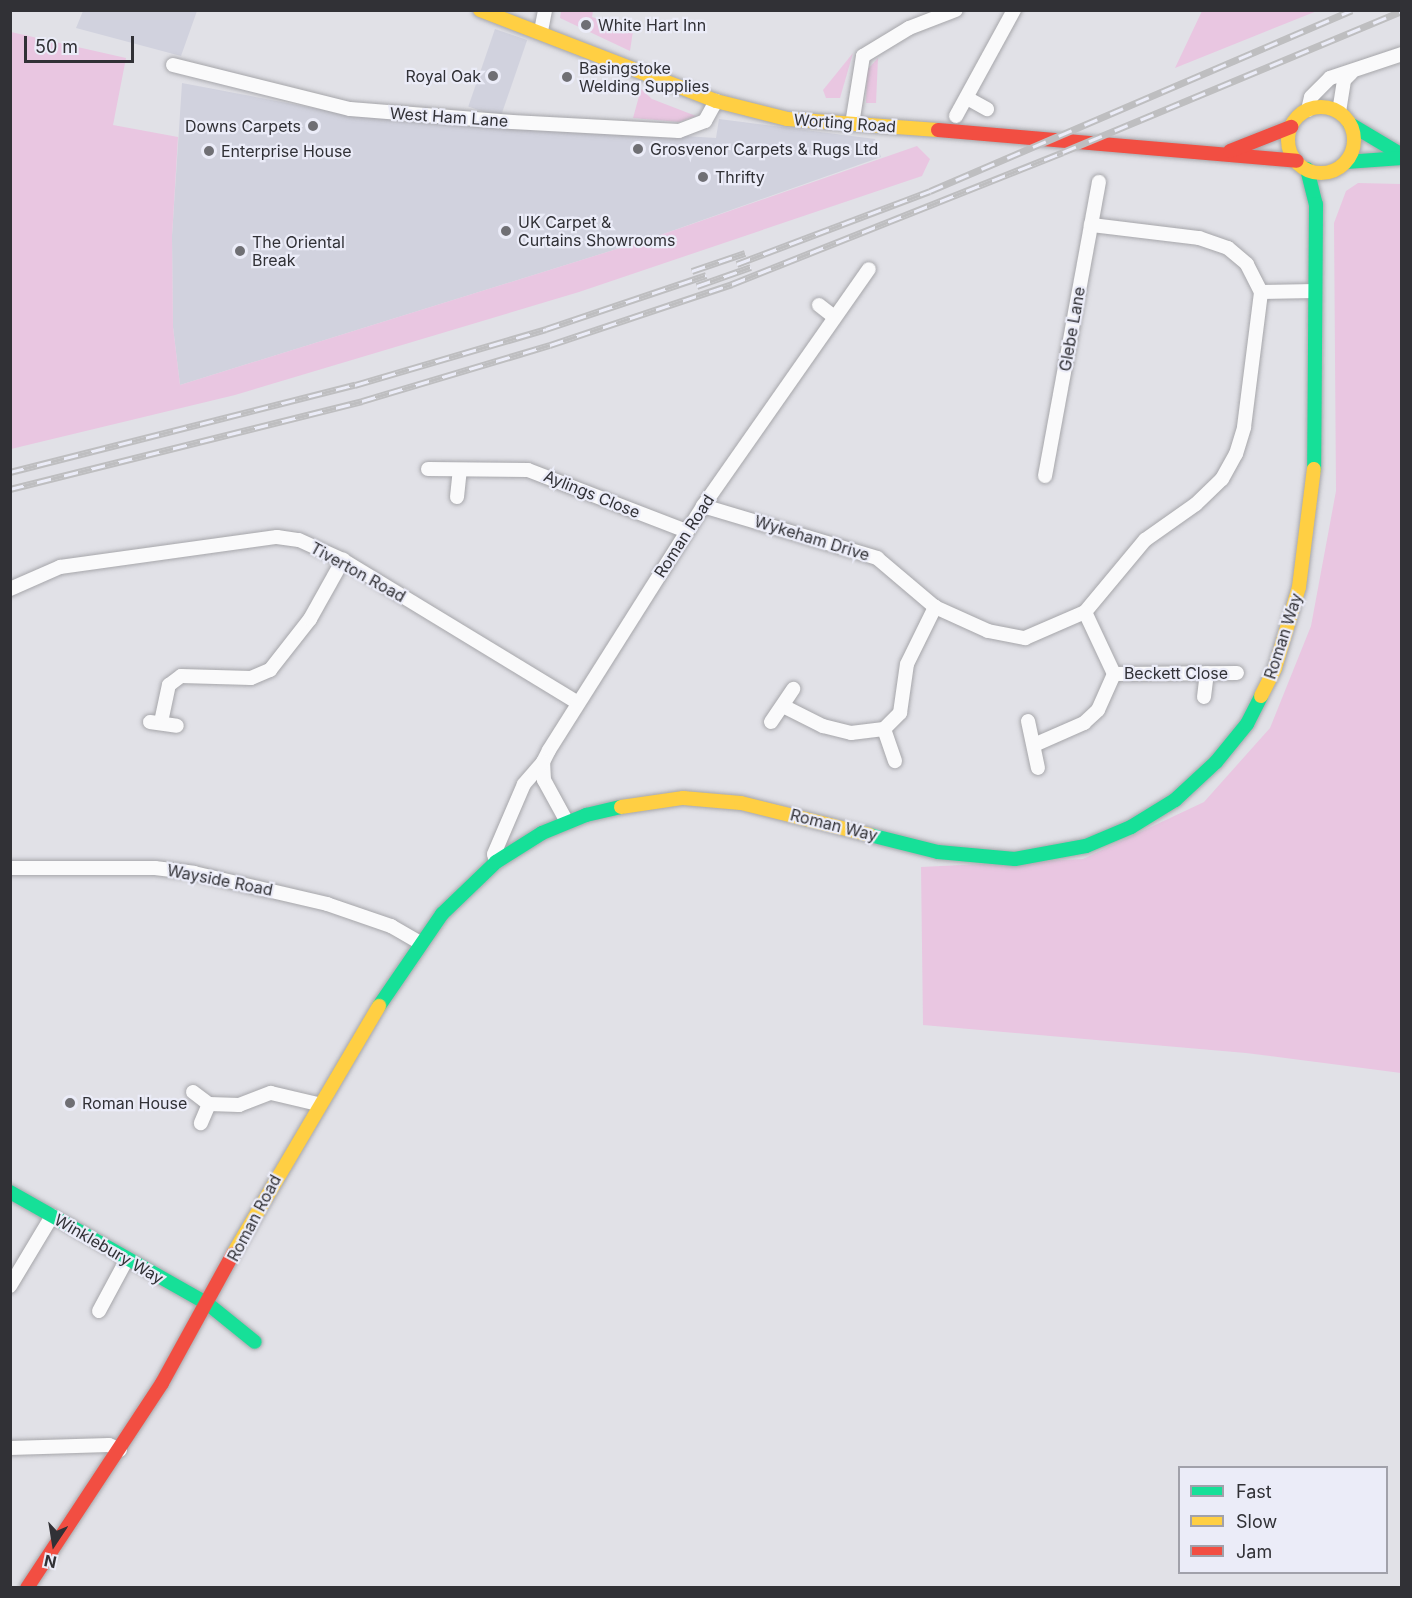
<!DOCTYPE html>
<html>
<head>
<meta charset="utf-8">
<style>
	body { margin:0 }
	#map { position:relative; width:1412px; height:1598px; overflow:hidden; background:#e1e1e7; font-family:Inter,sans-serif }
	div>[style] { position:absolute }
	.built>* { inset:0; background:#d1d2de; transform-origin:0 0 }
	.green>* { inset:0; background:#e9c6e1 }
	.roads { filter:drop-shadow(0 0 2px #a6a6aa) drop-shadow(0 0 2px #a6a6aa) }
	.street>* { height:14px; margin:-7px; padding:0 7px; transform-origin:7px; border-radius:7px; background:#fafafb }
	.fast>* { height:14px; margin:-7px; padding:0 7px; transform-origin:7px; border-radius:7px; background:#16e098 }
	.slow>* { height:14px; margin:-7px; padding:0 7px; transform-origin:7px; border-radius:7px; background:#ffcf43 }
	.slow>.ring { margin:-7px; padding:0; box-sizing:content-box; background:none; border:14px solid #ffcf43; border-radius:50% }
	.jam>* { height:14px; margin:-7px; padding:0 7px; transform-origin:7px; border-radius:7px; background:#f24e42 }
	.rail>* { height:7px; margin-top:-3.5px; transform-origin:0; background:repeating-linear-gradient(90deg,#ebecf8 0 14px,#bebec0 0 28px); box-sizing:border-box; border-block:2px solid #bebec0 }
	.dots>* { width:16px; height:16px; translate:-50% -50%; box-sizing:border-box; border:3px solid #ebecf8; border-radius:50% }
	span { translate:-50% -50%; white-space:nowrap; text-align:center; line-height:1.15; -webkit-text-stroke:4.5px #ebecf8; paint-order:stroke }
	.poi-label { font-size:16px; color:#313136 }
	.left { translate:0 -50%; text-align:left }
	.right { translate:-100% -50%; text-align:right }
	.street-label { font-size:16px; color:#313136 }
	.frame { position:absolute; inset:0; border:12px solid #313136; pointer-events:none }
	.legend { position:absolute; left:1178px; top:1466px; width:210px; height:108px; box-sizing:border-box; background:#ebecf8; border:2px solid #a1a1aa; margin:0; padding:8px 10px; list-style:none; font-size:18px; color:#313136 }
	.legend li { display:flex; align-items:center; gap:12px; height:30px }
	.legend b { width:30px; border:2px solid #a1a1aa }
	.north { position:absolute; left:24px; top:1514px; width:60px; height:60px; -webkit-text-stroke:4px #ebecf8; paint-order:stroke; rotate:192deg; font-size:16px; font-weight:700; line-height:24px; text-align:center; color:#313136 }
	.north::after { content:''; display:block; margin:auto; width:21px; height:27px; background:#313136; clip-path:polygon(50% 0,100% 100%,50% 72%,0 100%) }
	.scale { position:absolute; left:24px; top:36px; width:110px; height:27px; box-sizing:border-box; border:3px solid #313136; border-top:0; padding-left:8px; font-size:18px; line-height:21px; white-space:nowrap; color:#313136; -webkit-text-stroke:4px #ebecf8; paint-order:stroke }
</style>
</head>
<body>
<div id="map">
	<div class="built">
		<div style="clip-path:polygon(83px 11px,83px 10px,197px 11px,181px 56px,76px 28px)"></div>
		<div style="left:495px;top:29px;width:34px;height:82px;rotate:19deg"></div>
		<div style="clip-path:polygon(182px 83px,345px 114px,716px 138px,719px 119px,875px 139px,881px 157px,649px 239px,180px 385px,173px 327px,172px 236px)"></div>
	</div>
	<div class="green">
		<div style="clip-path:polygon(561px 11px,593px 11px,592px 17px,633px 31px,630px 51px,560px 18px)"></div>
		<div style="clip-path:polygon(1202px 11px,1202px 10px,1317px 11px,1175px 68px)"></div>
		<div style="clip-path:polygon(11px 32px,126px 58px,113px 125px,178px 137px,172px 236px,173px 327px,180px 385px,649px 239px,917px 146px,930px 159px,922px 176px,579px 292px,235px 395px,11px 449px)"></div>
		<div style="clip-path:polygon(853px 53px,840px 98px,826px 98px,823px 90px)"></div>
		<div style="clip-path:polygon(878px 58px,876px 103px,866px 103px,867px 70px)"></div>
		<div style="clip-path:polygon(641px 89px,652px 99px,696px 116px,679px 122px,633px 118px)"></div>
		<div style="clip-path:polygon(1358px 183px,1401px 184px,1401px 1073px,1246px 1053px,923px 1025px,921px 867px,1083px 859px,1204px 802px,1270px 728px,1311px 626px,1336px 491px,1334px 223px,1346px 191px)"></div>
	</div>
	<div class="roads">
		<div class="street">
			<div style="left:541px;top:31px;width:21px;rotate:-79deg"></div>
			<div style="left:173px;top:65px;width:182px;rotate:14deg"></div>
			<div style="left:350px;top:109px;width:163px;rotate:4.6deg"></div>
			<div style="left:512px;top:122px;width:167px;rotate:3.1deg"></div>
			<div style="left:679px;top:131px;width:28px;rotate:-21deg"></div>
			<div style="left:705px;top:121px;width:23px;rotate:-61deg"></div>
			<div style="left:967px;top:98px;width:23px;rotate:29deg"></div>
			<div style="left:1308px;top:110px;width:13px;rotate:-77deg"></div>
			<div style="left:1311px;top:97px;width:27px;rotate:-45deg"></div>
			<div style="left:1330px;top:78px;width:76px;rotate:-18.4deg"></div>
			<div style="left:1339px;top:112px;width:32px;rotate:-81deg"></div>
			<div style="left:1344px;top:80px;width:10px;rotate:-45deg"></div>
			<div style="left:956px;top:116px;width:121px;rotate:-61.3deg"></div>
			<div style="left:852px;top:124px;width:69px;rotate:-80.8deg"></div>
			<div style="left:863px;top:56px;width:54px;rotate:-31.3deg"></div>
			<div style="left:909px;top:28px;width:50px;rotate:-21deg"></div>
			<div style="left:1261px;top:292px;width:54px;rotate:-1.1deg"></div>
			<div style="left:819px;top:305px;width:18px;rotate:38deg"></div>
			<div style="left:428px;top:469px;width:100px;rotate:0.6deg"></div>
			<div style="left:528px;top:470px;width:169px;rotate:21.1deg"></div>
			<div style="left:1045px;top:476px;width:299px;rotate:-79.6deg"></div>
			<div style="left:457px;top:497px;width:27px;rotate:-84deg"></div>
			<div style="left:703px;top:506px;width:182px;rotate:16.6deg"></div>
			<div style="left:877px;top:558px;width:76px;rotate:40.2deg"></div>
			<div style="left:935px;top:607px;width:58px;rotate:24.4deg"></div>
			<div style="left:988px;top:631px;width:38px;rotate:11deg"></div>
			<div style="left:1025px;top:638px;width:65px;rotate:-23.4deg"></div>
			<div style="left:1085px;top:612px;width:94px;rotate:-50.2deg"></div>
			<div style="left:1145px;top:540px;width:62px;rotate:-35.2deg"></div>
			<div style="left:1196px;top:504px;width:36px;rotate:-44deg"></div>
			<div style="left:1222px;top:479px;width:29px;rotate:-61deg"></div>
			<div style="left:1236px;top:454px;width:28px;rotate:-73deg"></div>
			<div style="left:1244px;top:427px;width:136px;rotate:-82.8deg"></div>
			<div style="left:1261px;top:292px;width:31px;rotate:-117deg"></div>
			<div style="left:1247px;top:264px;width:25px;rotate:-140deg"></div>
			<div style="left:1228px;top:248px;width:31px;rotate:-161deg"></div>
			<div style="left:1199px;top:238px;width:109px;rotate:-173.1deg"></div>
			<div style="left:10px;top:589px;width:55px;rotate:-23.7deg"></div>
			<div style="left:60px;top:567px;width:219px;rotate:-7.9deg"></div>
			<div style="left:277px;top:537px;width:22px;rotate:8deg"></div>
			<div style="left:299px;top:540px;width:48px;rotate:24.4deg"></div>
			<div style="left:343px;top:560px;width:274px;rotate:31.3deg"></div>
			<div style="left:1114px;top:674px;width:123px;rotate:-0.5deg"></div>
			<div style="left:1204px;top:697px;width:24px;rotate:-83deg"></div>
			<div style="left:783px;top:706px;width:45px;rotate:26.6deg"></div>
			<div style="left:823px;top:726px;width:29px;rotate:14deg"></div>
			<div style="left:851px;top:733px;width:33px;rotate:-7deg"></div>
			<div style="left:884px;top:729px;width:23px;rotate:-45deg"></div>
			<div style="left:900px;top:713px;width:49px;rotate:-81.9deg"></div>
			<div style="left:907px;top:664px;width:64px;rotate:-63.8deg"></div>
			<div style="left:1028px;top:721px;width:48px;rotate:78deg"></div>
			<div style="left:150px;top:722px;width:27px;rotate:8deg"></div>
			<div style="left:161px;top:722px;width:38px;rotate:-78deg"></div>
			<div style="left:169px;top:685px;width:15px;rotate:-37deg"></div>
			<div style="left:181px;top:676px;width:70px;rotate:1.6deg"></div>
			<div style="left:251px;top:678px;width:21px;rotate:-23deg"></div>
			<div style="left:270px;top:670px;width:65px;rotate:-51.9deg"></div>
			<div style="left:310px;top:619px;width:68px;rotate:-60.8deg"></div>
			<div style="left:771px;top:722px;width:40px;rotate:-56deg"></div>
			<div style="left:884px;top:729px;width:34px;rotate:71deg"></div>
			<div style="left:1034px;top:745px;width:55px;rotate:-23.7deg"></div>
			<div style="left:1084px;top:723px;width:19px;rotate:-43deg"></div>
			<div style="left:1098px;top:710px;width:39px;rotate:-66deg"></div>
			<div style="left:1114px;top:674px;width:68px;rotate:-115.1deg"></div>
			<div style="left:567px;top:822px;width:48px;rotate:-118.7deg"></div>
			<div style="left:544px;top:780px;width:18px;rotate:-93deg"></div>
			<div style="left:543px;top:762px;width:13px;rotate:-63deg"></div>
			<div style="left:549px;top:750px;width:289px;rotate:-57.7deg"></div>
			<div style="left:703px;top:506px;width:289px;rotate:-55deg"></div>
			<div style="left:496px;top:862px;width:8px;rotate:-104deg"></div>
			<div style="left:494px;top:854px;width:76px;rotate:-66.8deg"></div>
			<div style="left:524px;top:784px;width:29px;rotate:-49deg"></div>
			<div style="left:10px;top:868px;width:145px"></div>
			<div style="left:155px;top:868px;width:39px;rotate:7deg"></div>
			<div style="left:194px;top:873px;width:137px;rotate:13.1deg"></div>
			<div style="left:327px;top:904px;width:68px;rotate:19deg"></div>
			<div style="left:391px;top:926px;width:34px;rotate:30deg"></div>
			<div style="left:193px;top:1092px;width:20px;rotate:37deg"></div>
			<div style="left:209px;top:1104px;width:21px;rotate:113deg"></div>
			<div style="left:209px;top:1104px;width:30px;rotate:2deg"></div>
			<div style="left:239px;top:1105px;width:34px;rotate:-21deg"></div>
			<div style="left:271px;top:1093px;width:48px;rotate:13.2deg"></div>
			<div style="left:10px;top:1286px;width:82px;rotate:-59deg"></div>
			<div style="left:99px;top:1311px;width:59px;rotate:-61.7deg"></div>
			<div style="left:10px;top:1448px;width:99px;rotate:-1.7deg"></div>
			<div style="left:109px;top:1445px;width:12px;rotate:24deg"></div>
		</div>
		<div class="fast">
			<div style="left:1350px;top:124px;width:61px;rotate:30.8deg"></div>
			<div style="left:1346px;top:162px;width:56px;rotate:-4.1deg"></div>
			<div style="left:1307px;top:169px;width:36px;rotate:76deg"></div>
			<div style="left:1316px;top:204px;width:265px;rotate:90.4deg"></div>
			<div style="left:870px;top:835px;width:70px;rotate:14deg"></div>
			<div style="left:938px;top:852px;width:77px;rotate:5.2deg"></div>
			<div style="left:1015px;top:859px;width:72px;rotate:-10.4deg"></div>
			<div style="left:1086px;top:846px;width:49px;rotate:-22.9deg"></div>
			<div style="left:1131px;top:827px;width:52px;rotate:-31.5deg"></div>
			<div style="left:1175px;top:800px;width:56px;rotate:-42.8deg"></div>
			<div style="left:1216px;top:762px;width:49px;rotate:-50.8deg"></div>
			<div style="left:1247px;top:724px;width:31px;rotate:-63deg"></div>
			<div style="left:379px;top:1006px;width:112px;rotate:-55.6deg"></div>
			<div style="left:442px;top:914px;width:75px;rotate:-43.9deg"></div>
			<div style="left:496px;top:862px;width:54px;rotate:-32.2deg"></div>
			<div style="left:542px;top:833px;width:48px;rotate:-22.2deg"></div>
			<div style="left:586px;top:815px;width:36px;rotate:-13deg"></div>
			<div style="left:10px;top:1192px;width:227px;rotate:29.5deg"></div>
			<div style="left:208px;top:1304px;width:60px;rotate:39deg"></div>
		</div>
		<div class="slow">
			<div style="left:480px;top:10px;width:253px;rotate:21.1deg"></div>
			<div style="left:716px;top:101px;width:73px;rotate:14.2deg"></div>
			<div style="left:787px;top:119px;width:151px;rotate:4.2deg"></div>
			<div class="ring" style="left:1288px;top:107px;width:52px;height:52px"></div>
			<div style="left:1261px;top:696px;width:31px;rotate:-63deg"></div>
			<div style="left:1275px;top:668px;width:84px;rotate:-73.5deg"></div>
			<div style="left:1299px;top:587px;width:119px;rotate:-82.8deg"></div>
			<div style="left:621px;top:807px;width:63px;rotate:-8.3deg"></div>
			<div style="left:683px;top:798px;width:58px;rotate:4.9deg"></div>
			<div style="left:741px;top:803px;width:133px;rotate:13.9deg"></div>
			<div style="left:233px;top:1254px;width:288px;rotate:-59.5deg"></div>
		</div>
		<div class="jam">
			<div style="left:938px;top:130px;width:360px;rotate:4.9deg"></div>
			<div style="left:1230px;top:151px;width:66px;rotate:-21.5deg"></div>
			<div style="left:27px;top:1588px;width:245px;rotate:-56.6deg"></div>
			<div style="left:162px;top:1383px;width:147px;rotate:-61.2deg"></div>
		</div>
	</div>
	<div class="rail">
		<div style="left:737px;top:264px;width:206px;rotate:-20.7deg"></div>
		<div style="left:930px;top:191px;width:459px;rotate:-23.2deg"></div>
		<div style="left:692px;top:271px;width:56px;rotate:-18.8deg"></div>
		<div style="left:697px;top:286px;width:57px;rotate:-19.4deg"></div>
		<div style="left:10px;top:472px;width:356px;rotate:-14.2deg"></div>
		<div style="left:355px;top:385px;width:199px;rotate:-16.3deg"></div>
		<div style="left:546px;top:329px;width:169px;rotate:-18.6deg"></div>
		<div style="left:10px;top:489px;width:363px;rotate:-14deg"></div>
		<div style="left:362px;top:401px;width:196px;rotate:-16.6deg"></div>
		<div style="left:550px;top:345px;width:192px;rotate:-18.5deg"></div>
		<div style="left:732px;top:284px;width:356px;rotate:-21.7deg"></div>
		<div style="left:1063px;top:152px;width:367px;rotate:-22.6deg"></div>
	</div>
	<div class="dots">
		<div style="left:586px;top:25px;background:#6f6f74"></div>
		<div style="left:493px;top:76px;background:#6f6f74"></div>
		<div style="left:567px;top:77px;background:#6f6f74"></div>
		<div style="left:313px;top:126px;background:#6f6f74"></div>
		<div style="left:638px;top:149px;background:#6f6f74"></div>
		<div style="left:209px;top:151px;background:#6f6f74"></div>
		<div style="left:703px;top:177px;background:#6f6f74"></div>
		<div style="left:506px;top:231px;background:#6f6f74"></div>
		<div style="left:240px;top:251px;background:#6f6f74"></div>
		<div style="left:70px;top:1103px;background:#6f6f74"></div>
	</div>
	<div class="poi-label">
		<span class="left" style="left:598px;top:25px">White Hart Inn</span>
		<span class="left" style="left:579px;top:77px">Basingstoke<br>Welding Supplies</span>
		<span class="right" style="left:481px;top:76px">Royal Oak</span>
		<span class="right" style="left:301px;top:126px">Downs Carpets</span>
		<span class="left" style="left:650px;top:149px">Grosvenor Carpets &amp; Rugs Ltd</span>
		<span class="left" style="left:221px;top:151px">Enterprise House</span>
		<span class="left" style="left:715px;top:177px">Thrifty</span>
		<span class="left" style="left:518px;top:231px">UK Carpet &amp;<br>Curtains Showrooms</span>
		<span class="left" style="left:252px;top:251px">The Oriental<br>Break</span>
		<span class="left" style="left:82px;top:1103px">Roman House</span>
	</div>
	<div class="street-label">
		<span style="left:449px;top:117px;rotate:4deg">West Ham Lane</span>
		<span style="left:845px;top:123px;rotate:4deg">Worting Road</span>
		<span style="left:1072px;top:329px;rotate:-80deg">Glebe Lane</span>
		<span style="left:592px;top:494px;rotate:22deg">Aylings Close</span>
		<span style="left:684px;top:536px;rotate:-57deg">Roman Road</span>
		<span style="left:812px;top:538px;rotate:17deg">Wykeham Drive</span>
		<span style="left:358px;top:572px;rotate:29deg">Tiverton Road</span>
		<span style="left:1283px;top:636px;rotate:-72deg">Roman Way</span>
		<span style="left:1176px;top:673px">Beckett Close</span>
		<span style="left:834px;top:825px;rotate:14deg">Roman Way</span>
		<span style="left:220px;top:880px;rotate:11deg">Wayside Road</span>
		<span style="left:254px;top:1218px;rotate:-62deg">Roman Road</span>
		<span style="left:109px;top:1249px;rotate:30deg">Winklebury Way</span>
	</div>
	<div class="frame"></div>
	<ul class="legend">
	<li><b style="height:8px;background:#16e098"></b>Fast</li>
	<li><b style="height:8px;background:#ffcf43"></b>Slow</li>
	<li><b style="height:8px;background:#f24e42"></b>Jam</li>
	</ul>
	<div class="north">N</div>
	<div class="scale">50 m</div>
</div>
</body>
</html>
